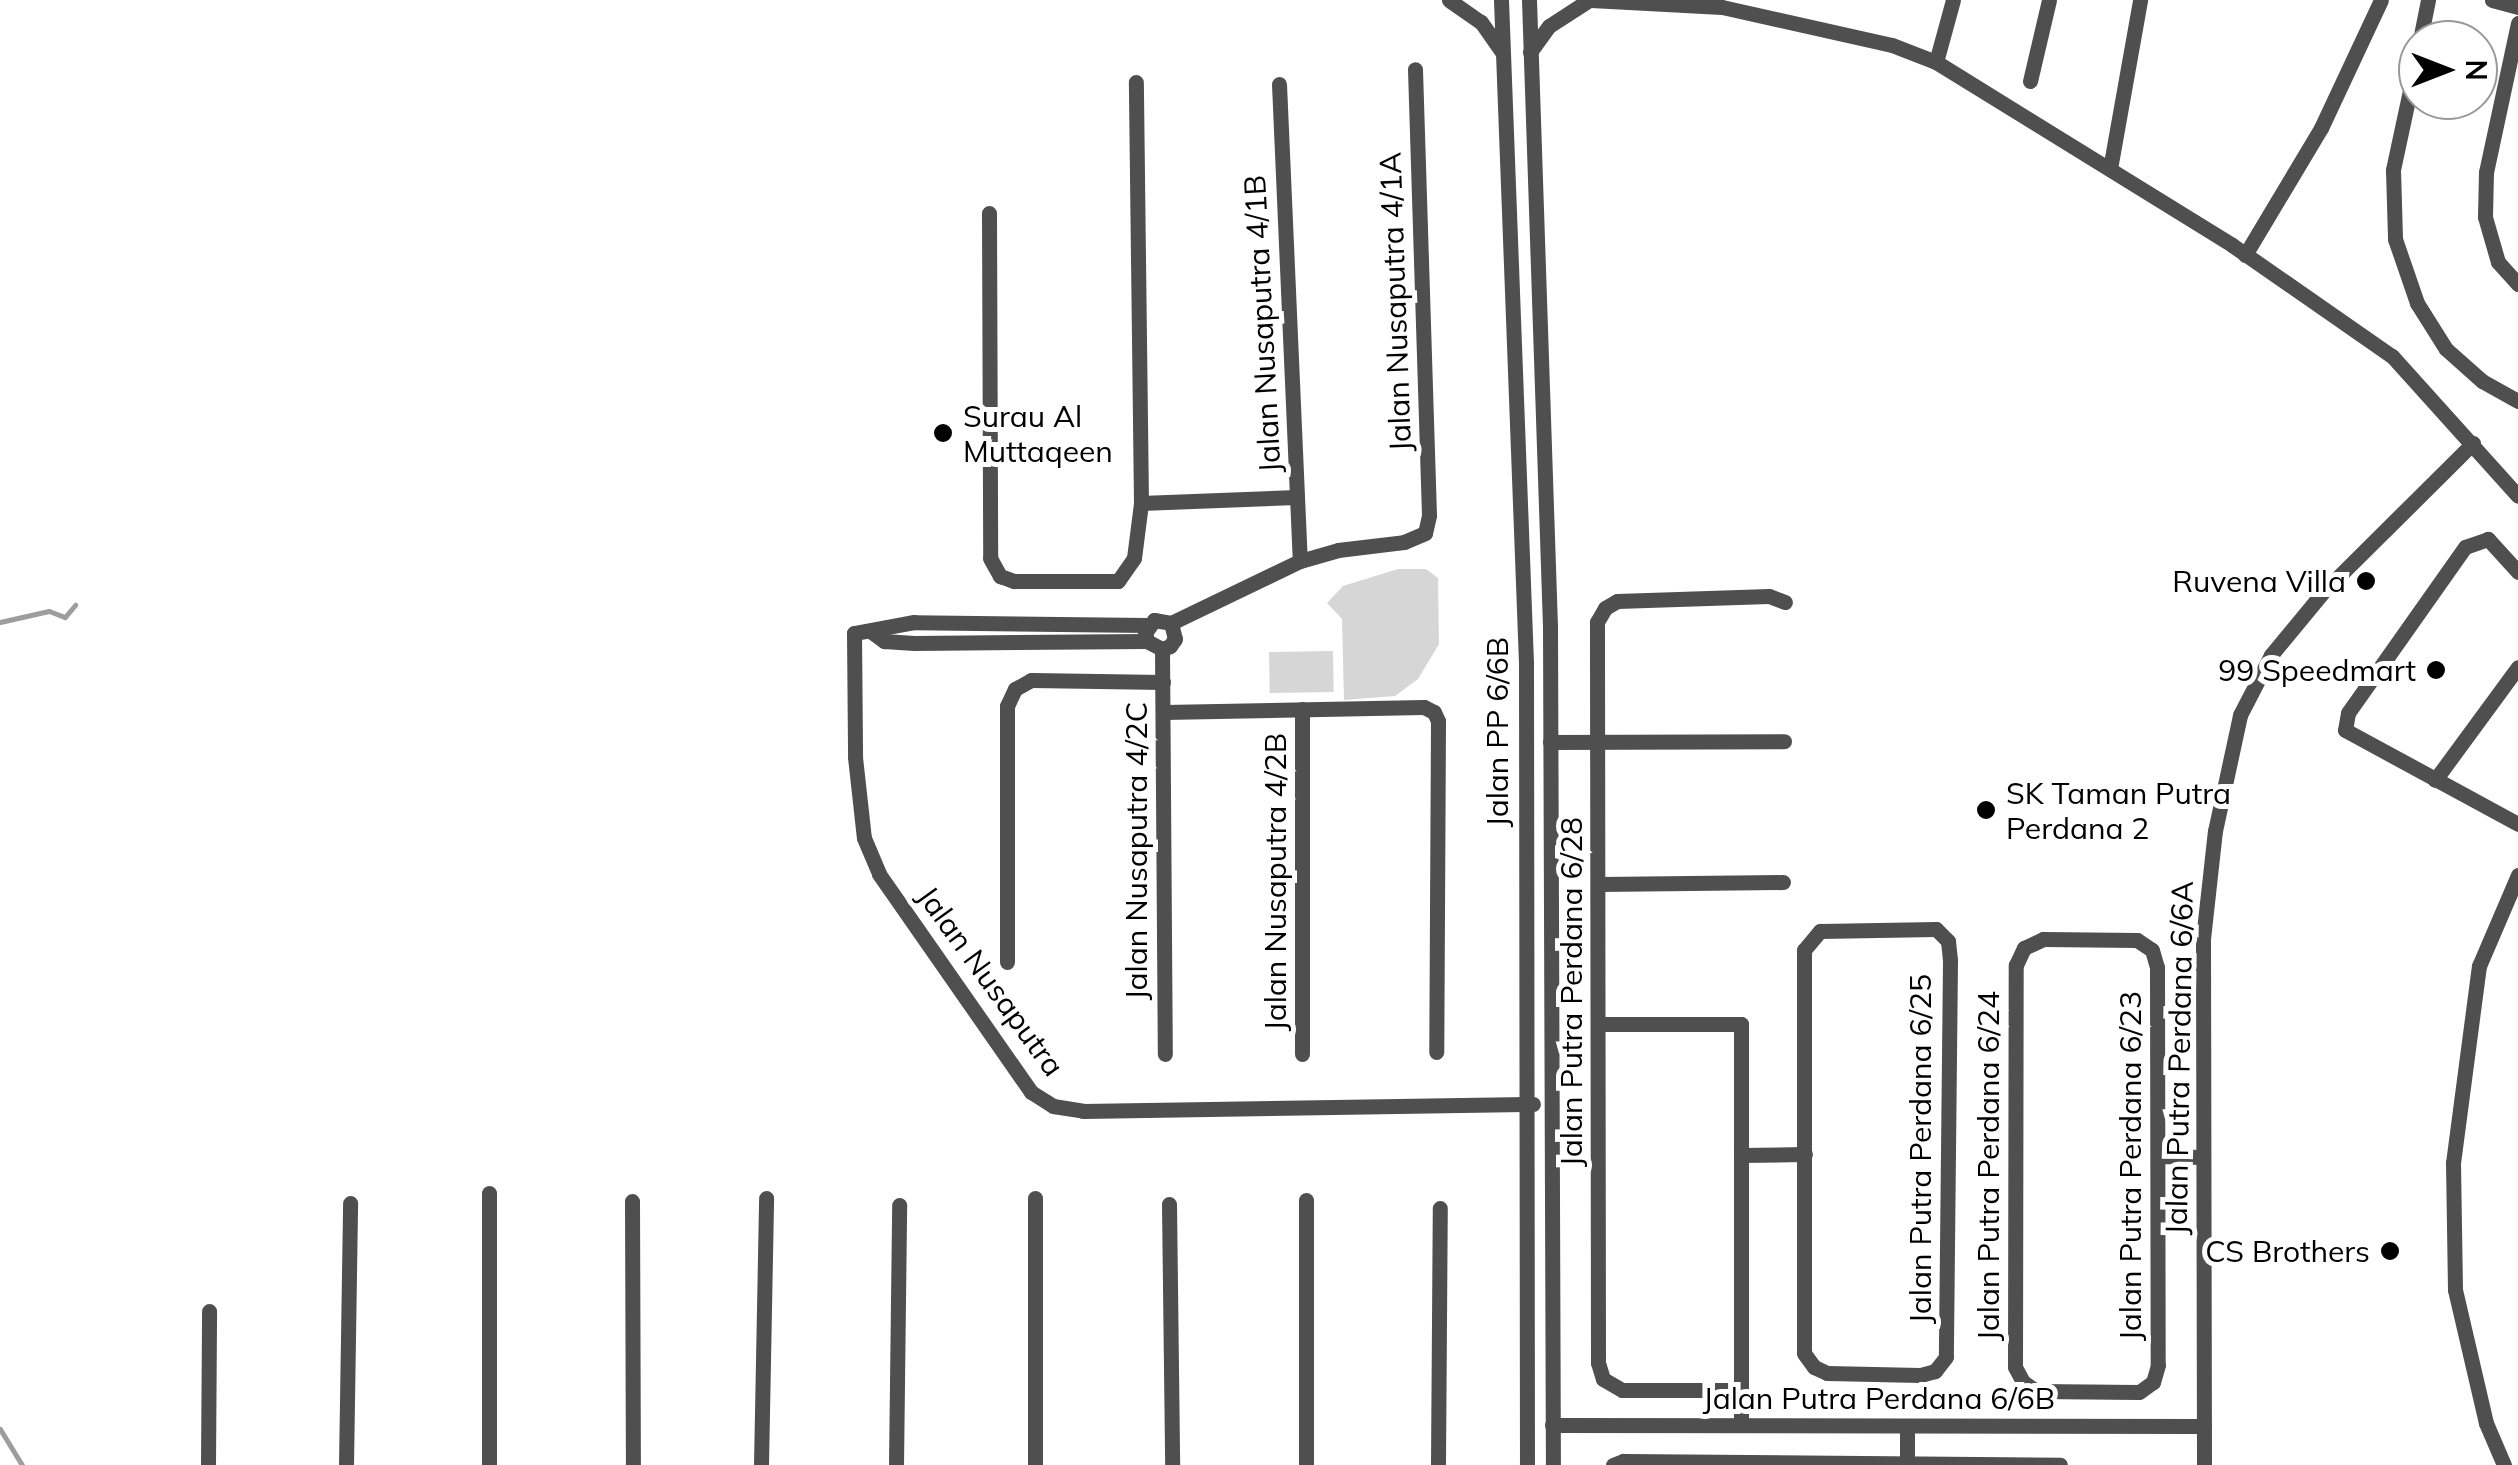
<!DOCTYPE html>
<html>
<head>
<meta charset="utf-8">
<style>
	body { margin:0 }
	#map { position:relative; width:2518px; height:1465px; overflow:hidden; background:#fff; font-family:Mulish,sans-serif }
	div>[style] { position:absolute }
	.green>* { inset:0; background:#d6d6d6; transform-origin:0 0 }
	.stream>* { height:5px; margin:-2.5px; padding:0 2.5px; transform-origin:2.5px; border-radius:2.5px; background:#9d9d9d }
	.minor>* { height:15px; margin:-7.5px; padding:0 7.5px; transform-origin:7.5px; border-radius:7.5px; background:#4f4f4f }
	.dots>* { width:28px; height:28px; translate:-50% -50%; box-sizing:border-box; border:5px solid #fff; border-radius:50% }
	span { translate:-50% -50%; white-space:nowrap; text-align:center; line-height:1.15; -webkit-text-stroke:10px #fff; paint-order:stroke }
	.street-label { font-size:30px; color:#000 }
	.poi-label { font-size:30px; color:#000 }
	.left { translate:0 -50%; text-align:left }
	.right { translate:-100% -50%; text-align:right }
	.north { position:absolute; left:2398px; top:20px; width:100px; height:100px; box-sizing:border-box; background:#fff; border:2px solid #999; border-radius:50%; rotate:90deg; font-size:28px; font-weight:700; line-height:40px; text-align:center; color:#000 }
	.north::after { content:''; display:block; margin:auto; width:35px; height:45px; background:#000; clip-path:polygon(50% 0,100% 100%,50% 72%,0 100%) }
</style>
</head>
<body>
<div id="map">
	<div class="green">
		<div style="clip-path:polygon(1398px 569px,1426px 569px,1438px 578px,1439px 644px,1418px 679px,1395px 696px,1344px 700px,1342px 619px,1327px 603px,1343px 586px)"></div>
		<div style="left:1333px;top:651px;width:41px;height:64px;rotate:89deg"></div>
	</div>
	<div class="stream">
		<div style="left:0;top:622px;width:50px;rotate:-12.7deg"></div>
		<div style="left:49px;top:611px;width:17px;rotate:21deg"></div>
		<div style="left:65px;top:617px;width:16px;rotate:-50deg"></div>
		<div style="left:0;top:1429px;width:42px;rotate:58.6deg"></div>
	</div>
	<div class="minor">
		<div style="left:1449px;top:0;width:39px;rotate:35deg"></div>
		<div style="left:1481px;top:22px;width:35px;rotate:55deg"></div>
		<div style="left:1501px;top:0;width:662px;rotate:87.84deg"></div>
		<div style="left:1526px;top:662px;width:803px;rotate:89.93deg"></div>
		<div style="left:1529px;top:0;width:626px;rotate:88.08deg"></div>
		<div style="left:1550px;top:626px;width:839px;rotate:89.8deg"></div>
		<div style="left:1591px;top:0;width:131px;rotate:3.1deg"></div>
		<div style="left:1722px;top:7px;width:174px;rotate:12.6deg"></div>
		<div style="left:1892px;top:45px;width:47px;rotate:21.1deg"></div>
		<div style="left:1936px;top:62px;width:348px;rotate:31.7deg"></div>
		<div style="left:2232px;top:245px;width:195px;rotate:34.8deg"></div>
		<div style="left:2392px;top:356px;width:188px;rotate:48deg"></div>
		<div style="left:2492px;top:0;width:27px;rotate:15deg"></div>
		<div style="left:2518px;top:23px;width:152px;rotate:102.1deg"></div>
		<div style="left:2486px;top:172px;width:45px;rotate:91.3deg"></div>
		<div style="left:2485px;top:217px;width:47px;rotate:73.9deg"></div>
		<div style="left:2498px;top:262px;width:30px;rotate:48deg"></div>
		<div style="left:2420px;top:40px;width:41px;rotate:-78.7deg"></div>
		<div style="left:1530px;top:52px;width:32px;rotate:-54deg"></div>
		<div style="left:1549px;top:26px;width:48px;rotate:-33deg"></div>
		<div style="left:2418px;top:53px;width:120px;rotate:102.1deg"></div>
		<div style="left:2393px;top:170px;width:69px;rotate:88.3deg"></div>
		<div style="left:2395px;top:239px;width:68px;rotate:71deg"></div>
		<div style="left:2417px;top:303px;width:54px;rotate:57.8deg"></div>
		<div style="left:2446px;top:349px;width:48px;rotate:41.6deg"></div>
		<div style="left:2482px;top:381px;width:41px;rotate:29.1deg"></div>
		<div style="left:1936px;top:62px;width:64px;rotate:-74.7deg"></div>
		<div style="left:2030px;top:81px;width:83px;rotate:-76.8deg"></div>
		<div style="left:1279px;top:84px;width:477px;rotate:87.5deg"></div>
		<div style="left:2110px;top:169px;width:172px;rotate:-79.9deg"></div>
		<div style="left:989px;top:213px;width:345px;rotate:89.8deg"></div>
		<div style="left:990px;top:558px;width:21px;rotate:61deg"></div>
		<div style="left:1000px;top:576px;width:15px;rotate:20deg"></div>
		<div style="left:1014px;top:581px;width:104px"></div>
		<div style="left:1118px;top:581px;width:28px;rotate:-55deg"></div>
		<div style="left:1134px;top:558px;width:55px;rotate:-82.7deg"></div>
		<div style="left:1141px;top:503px;width:421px;rotate:-90.7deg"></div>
		<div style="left:2245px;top:255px;width:148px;rotate:-59.1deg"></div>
		<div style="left:2321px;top:128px;width:141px;rotate:-64.9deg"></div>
		<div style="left:1141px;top:503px;width:156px;rotate:-2.2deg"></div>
		<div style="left:2518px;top:572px;width:45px;rotate:-132.3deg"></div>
		<div style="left:2488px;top:539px;width:24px;rotate:161deg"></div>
		<div style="left:2465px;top:547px;width:203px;rotate:125.2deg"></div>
		<div style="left:2348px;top:713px;width:17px;rotate:100deg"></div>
		<div style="left:2345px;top:730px;width:197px;rotate:28.5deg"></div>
		<div style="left:1171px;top:623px;width:16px;rotate:76deg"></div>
		<div style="left:1175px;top:639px;width:9px;rotate:126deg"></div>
		<div style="left:1170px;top:646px;width:9px;rotate:159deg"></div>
		<div style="left:1162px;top:649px;width:17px;rotate:-152deg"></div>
		<div style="left:1147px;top:641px;width:8px;rotate:-104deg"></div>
		<div style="left:1145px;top:633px;width:16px;rotate:-55deg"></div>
		<div style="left:1154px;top:620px;width:17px;rotate:10deg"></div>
		<div style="left:1171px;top:623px;width:143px;rotate:-25.7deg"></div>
		<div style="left:1300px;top:561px;width:40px;rotate:-16deg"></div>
		<div style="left:1338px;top:550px;width:66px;rotate:-6.9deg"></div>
		<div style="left:1404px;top:542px;width:23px;rotate:-23deg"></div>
		<div style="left:1425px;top:533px;width:18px;rotate:-77deg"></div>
		<div style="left:1429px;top:515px;width:446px;rotate:-91.8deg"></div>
		<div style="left:1148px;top:625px;width:234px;rotate:-179.3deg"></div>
		<div style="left:914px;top:622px;width:61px;rotate:169.6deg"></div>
		<div style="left:854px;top:633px;width:124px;rotate:89.5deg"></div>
		<div style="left:855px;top:757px;width:81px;rotate:83.7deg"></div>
		<div style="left:864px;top:838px;width:39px;rotate:67deg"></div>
		<div style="left:879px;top:874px;width:266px;rotate:55.1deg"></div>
		<div style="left:1031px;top:1092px;width:26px;rotate:32deg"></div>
		<div style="left:1053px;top:1106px;width:30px;rotate:9deg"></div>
		<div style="left:1083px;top:1111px;width:450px;rotate:-0.9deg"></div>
		<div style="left:873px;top:633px;width:14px;rotate:36deg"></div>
		<div style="left:884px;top:641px;width:30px;rotate:4deg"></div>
		<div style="left:914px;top:643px;width:233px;rotate:-0.5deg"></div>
		<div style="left:1162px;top:649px;width:405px;rotate:89.6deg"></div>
		<div style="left:1164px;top:712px;width:260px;rotate:-1.1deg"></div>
		<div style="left:1424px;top:707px;width:11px;rotate:27deg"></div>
		<div style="left:1434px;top:712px;width:10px;rotate:66deg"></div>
		<div style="left:1438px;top:721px;width:331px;rotate:90.3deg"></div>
		<div style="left:1550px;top:742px;width:234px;rotate:-0.2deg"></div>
		<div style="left:2435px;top:780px;width:140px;rotate:-53.7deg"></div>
		<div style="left:1599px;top:884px;width:184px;rotate:-0.6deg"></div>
		<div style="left:1936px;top:929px;width:17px;rotate:45deg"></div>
		<div style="left:1948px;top:941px;width:20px;rotate:84deg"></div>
		<div style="left:1950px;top:961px;width:396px;rotate:90.6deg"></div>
		<div style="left:1946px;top:1357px;width:18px;rotate:128deg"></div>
		<div style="left:1935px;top:1371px;width:16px;rotate:165deg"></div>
		<div style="left:1920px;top:1375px;width:93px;rotate:-178.8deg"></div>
		<div style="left:1827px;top:1373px;width:14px;rotate:-155deg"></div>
		<div style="left:1814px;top:1367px;width:17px;rotate:-126deg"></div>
		<div style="left:1804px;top:1353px;width:403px;rotate:-90deg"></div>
		<div style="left:1804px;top:950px;width:25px;rotate:-50deg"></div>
		<div style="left:1820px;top:931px;width:116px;rotate:-1deg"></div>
		<div style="left:2043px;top:939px;width:94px;rotate:0.6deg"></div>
		<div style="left:2137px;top:940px;width:18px;rotate:34deg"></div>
		<div style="left:2152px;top:950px;width:18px;rotate:74deg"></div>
		<div style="left:2157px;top:967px;width:398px;rotate:89.9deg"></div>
		<div style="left:2158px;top:1365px;width:18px;rotate:106deg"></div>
		<div style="left:2153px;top:1382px;width:17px;rotate:144deg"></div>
		<div style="left:2139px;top:1392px;width:103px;rotate:-179.4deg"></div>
		<div style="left:2036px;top:1391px;width:16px;rotate:-145deg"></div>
		<div style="left:2023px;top:1382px;width:17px;rotate:-118deg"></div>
		<div style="left:2015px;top:1367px;width:402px;rotate:-89.9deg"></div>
		<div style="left:2016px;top:965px;width:19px;rotate:-65deg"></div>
		<div style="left:2024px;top:948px;width:21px;rotate:-25deg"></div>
		<div style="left:1007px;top:962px;width:256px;rotate:-90deg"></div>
		<div style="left:1007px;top:706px;width:19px;rotate:-65deg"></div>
		<div style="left:1015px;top:689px;width:18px;rotate:-29deg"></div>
		<div style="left:1031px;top:680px;width:132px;rotate:0.9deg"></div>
		<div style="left:1598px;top:1024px;width:143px"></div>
		<div style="left:1741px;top:1024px;width:401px;rotate:90deg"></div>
		<div style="left:1302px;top:1054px;width:345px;rotate:-90deg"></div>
		<div style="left:1741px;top:1155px;width:64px;rotate:-0.9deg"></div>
		<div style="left:2158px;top:1156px;width:45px;rotate:1.3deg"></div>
		<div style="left:489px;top:1193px;width:272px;rotate:90deg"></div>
		<div style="left:1035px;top:1198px;width:267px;rotate:90deg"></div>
		<div style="left:1306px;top:1200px;width:265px;rotate:90deg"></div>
		<div style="left:632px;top:1201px;width:264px;rotate:89.8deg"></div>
		<div style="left:1169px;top:1204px;width:261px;rotate:89.3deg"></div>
		<div style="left:1741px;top:1390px;width:119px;rotate:180deg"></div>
		<div style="left:1622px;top:1390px;width:22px;rotate:-150deg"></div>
		<div style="left:1603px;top:1379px;width:17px;rotate:-107deg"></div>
		<div style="left:1598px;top:1363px;width:741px;rotate:-90.08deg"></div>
		<div style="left:1597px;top:622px;width:16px;rotate:-60deg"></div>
		<div style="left:1605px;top:608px;width:14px;rotate:-30deg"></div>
		<div style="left:1617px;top:601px;width:152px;rotate:-1.9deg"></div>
		<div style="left:1769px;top:596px;width:17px;rotate:21deg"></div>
		<div style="left:1552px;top:1425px;width:652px;rotate:0.09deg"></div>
		<div style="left:208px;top:1465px;width:154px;rotate:-89.6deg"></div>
		<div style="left:346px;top:1465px;width:262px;rotate:-89.1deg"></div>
		<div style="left:761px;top:1465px;width:267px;rotate:-88.9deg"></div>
		<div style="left:896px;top:1465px;width:260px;rotate:-89.3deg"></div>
		<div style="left:1438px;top:1465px;width:257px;rotate:-89.6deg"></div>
		<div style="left:1613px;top:1465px;width:11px;rotate:-22deg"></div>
		<div style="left:1623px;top:1461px;width:437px;rotate:0.5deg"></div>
		<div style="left:1907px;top:1465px;width:39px;rotate:-90deg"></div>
		<div style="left:2204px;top:1465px;width:526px;rotate:-90.11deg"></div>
		<div style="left:2203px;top:939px;width:109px;rotate:-83.7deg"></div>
		<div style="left:2215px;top:831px;width:119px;rotate:-77.8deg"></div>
		<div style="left:2240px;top:715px;width:68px;rotate:-62.7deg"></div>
		<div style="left:2271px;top:655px;width:83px;rotate:-50.4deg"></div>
		<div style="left:2324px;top:591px;width:210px;rotate:-44.8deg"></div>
		<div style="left:2504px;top:1465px;width:46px;rotate:-113.2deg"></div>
		<div style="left:2486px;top:1423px;width:137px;rotate:-103.1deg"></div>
		<div style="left:2455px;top:1290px;width:127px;rotate:-90.9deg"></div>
		<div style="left:2453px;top:1163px;width:199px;rotate:-82.5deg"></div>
		<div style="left:2479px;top:966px;width:99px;rotate:-66.8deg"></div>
	</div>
	<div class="dots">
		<div style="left:943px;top:433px;background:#000"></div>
		<div style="left:2366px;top:581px;background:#000"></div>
		<div style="left:2436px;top:670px;background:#000"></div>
		<div style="left:1986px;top:810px;background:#000"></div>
		<div style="left:2390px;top:1251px;background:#000"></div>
	</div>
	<div class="street-label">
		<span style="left:1395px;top:302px;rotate:-92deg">Jalan Nusaputra 4/1A</span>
		<span style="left:1262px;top:324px;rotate:-93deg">Jalan Nusaputra 4/1B</span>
		<span style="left:1497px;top:732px;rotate:-90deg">Jalan PP 6/6B</span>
		<span style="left:1136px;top:851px;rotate:-90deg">Jalan Nusaputra 4/2C</span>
		<span style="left:1275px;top:882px;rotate:-90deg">Jalan Nusaputra 4/2B</span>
		<span style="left:991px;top:981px;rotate:54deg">Jalan Nusaputra</span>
		<span style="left:1571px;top:992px;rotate:-90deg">Jalan Putra Perdana 6/28</span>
		<span style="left:2179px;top:1058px;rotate:-89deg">Jalan Putra Perdana 6/6A</span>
		<span style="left:1920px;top:1149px;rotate:-90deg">Jalan Putra Perdana 6/25</span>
		<span style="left:1988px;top:1166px;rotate:-90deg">Jalan Putra Perdana 6/24</span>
		<span style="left:2130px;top:1166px;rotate:-90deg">Jalan Putra Perdana 6/23</span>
		<span style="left:1879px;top:1398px">Jalan Putra Perdana 6/6B</span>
	</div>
	<div class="poi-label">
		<span class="left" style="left:963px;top:433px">Surau Al<br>Muttaqeen</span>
		<span class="right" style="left:2346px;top:581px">Ruvena Villa</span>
		<span class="right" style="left:2416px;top:670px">99 Speedmart</span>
		<span class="left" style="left:2006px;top:810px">SK Taman Putra<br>Perdana 2</span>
		<span class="right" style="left:2370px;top:1251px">CS Brothers</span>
	</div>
	<div class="north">N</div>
</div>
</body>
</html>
